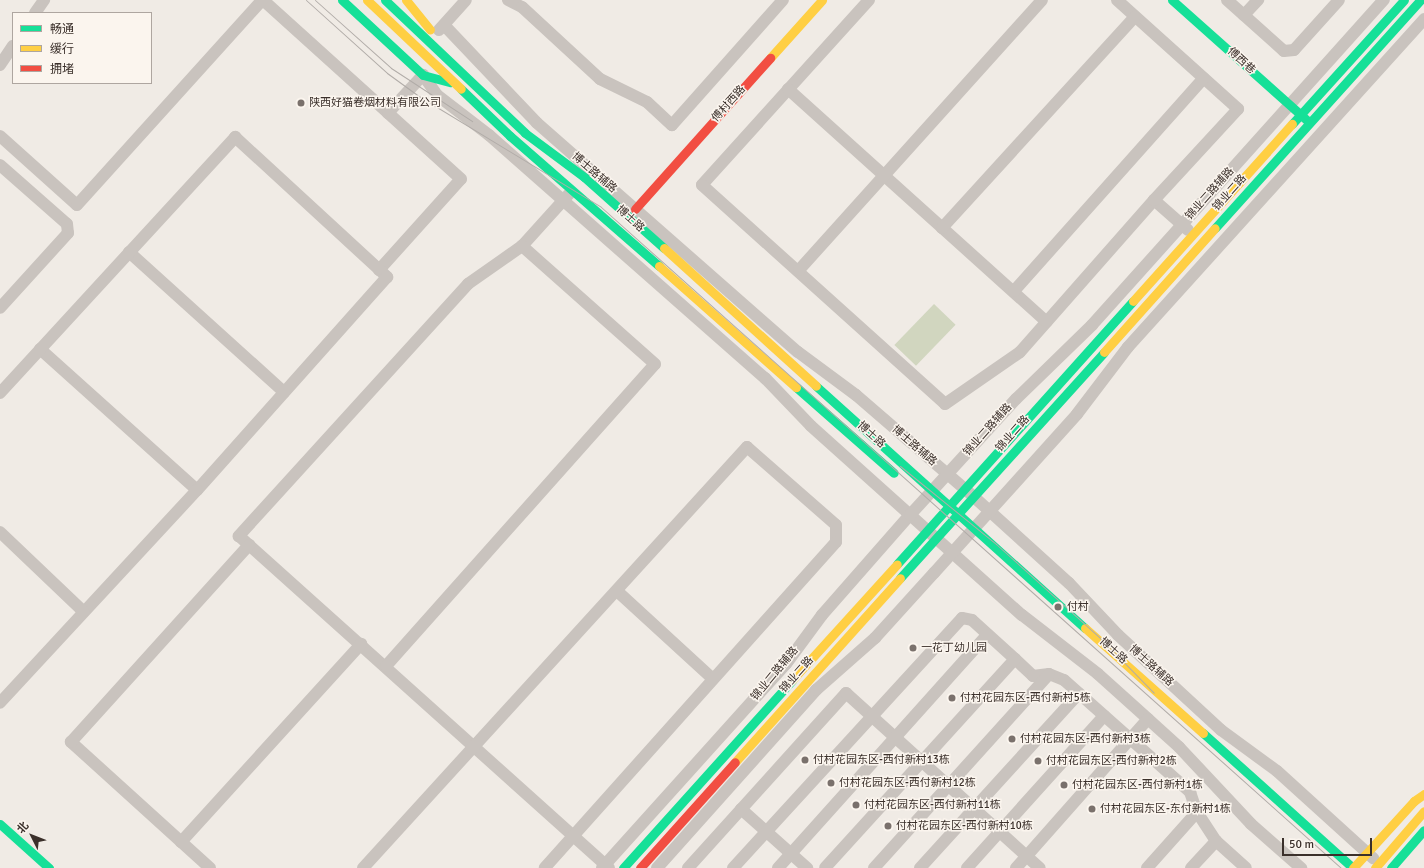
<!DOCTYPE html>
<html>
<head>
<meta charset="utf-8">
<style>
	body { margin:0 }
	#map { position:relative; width:1424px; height:868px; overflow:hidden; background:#f0ebe5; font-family:Signika,"Noto Sans SC",sans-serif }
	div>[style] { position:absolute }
	.green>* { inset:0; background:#d1d6bf; transform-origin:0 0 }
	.street>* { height:12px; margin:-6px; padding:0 6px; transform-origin:6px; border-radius:6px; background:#c9c3be }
	.fast>* { height:9px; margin:-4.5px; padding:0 4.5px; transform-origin:4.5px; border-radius:4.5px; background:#16e098 }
	.slow>* { height:9px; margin:-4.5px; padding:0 4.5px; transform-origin:4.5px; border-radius:4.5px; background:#ffcf43 }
	.jam>* { height:9px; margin:-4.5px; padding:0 4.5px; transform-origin:4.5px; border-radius:4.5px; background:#f24e42 }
	.tram>* { height:1px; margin:-0.5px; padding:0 0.5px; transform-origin:0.5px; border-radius:0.5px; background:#b1aca8 }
	.dots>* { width:11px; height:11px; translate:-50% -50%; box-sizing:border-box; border:2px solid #fbf5ee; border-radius:50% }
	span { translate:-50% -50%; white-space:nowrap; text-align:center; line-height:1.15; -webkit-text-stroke:3px #fbf5ee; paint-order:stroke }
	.street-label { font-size:11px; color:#3b302b }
	.poi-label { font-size:11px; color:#3b302b }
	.left { translate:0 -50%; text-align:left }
	.legend { position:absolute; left:12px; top:12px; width:140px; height:72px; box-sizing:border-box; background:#fbf5ee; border:1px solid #aea6a0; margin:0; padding:5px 7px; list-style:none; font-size:12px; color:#3b302b }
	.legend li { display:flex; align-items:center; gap:8px; height:20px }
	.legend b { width:20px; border:1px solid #aea6a0 }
	.north { position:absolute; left:12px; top:816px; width:40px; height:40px; -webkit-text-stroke:3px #fbf5ee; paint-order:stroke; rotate:312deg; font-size:11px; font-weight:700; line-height:16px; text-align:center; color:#3b302b }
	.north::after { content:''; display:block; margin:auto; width:14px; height:18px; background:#3b302b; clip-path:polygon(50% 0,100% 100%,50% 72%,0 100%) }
	.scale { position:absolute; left:1282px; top:838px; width:90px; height:18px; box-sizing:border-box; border:2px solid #3b302b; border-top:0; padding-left:5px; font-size:12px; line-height:14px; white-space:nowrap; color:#3b302b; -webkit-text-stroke:3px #fbf5ee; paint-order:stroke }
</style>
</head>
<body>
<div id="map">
	<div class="green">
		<div style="left:934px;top:304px;width:30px;height:57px;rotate:44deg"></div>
	</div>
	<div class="street">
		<div style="left:263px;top:0;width:169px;rotate:42.1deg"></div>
		<div style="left:388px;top:113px;width:52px;rotate:-47.4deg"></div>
		<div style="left:423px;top:75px;width:24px;rotate:55deg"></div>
		<div style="left:437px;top:95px;width:66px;rotate:37.6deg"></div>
		<div style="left:489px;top:135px;width:368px;rotate:41.4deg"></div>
		<div style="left:765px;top:378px;width:66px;rotate:46.2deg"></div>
		<div style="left:811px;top:426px;width:283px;rotate:41.9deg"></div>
		<div style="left:1022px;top:615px;width:96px;rotate:37.8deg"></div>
		<div style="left:1098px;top:674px;width:67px;rotate:42deg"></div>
		<div style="left:1148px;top:719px;width:42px;rotate:42.1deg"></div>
		<div style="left:1179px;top:747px;width:105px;rotate:46.9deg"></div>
		<div style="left:1251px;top:824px;width:67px;rotate:41.3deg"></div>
		<div style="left:508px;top:0;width:16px;rotate:27deg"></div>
		<div style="left:522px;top:7px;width:106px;rotate:42.7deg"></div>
		<div style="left:600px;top:79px;width:52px;rotate:26.1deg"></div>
		<div style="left:647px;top:102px;width:34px;rotate:43deg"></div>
		<div style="left:672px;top:125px;width:167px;rotate:-48.4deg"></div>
		<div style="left:869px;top:0;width:249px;rotate:132.1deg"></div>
		<div style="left:702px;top:185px;width:327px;rotate:42deg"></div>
		<div style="left:945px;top:404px;width:91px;rotate:-34.7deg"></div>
		<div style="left:1020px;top:352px;width:203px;rotate:-48.6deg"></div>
		<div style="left:1154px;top:200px;width:45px;rotate:41.4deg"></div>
		<div style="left:1117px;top:0;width:163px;rotate:42deg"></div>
		<div style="left:1238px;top:109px;width:124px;rotate:132.7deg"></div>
		<div style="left:1227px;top:0;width:76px;rotate:41.8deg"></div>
		<div style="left:1284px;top:51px;width:10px;rotate:-6deg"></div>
		<div style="left:1294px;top:50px;width:67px;rotate:-48deg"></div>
		<div style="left:35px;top:13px;width:16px;rotate:-55deg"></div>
		<div style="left:1244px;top:15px;width:21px;rotate:-47deg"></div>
		<div style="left:444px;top:25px;width:135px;rotate:46.5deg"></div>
		<div style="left:537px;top:123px;width:347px;rotate:41.3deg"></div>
		<div style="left:798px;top:352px;width:72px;rotate:36.6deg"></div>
		<div style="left:856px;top:395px;width:156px;rotate:40.8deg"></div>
		<div style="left:974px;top:497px;width:128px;rotate:42.2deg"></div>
		<div style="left:1069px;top:583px;width:71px;rotate:46.7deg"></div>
		<div style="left:1118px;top:635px;width:140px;rotate:42.7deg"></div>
		<div style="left:1221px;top:730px;width:69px;rotate:36.2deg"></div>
		<div style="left:1277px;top:771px;width:130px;rotate:42.2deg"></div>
		<div style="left:439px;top:30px;width:40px;rotate:-48deg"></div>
		<div style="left:0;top:65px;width:23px;rotate:-56deg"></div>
		<div style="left:788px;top:89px;width:348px;rotate:42deg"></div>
		<div style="left:0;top:136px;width:103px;rotate:41.9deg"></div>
		<div style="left:77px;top:205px;width:276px;rotate:-47.9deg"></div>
		<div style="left:0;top:165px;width:89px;rotate:41.4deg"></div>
		<div style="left:67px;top:224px;width:9px;rotate:84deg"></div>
		<div style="left:68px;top:233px;width:101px;rotate:132.2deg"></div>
		<div style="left:569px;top:194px;width:70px;rotate:132.1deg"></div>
		<div style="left:522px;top:246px;width:66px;rotate:144.9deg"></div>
		<div style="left:468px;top:284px;width:341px;rotate:132.3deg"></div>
		<div style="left:239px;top:536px;width:497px;rotate:41.9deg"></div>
		<div style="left:942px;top:228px;width:286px;rotate:-47.6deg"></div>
		<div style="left:129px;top:252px;width:209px;rotate:42.1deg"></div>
		<div style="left:379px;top:270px;width:122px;rotate:-48deg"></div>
		<div style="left:461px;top:179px;width:98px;rotate:-137.9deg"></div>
		<div style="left:799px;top:270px;width:363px;rotate:-48deg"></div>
		<div style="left:1014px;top:291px;width:285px;rotate:-48.3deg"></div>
		<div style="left:40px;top:349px;width:211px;rotate:41.9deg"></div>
		<div style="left:0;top:393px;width:348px;rotate:-47.4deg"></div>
		<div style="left:235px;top:137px;width:207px;rotate:42.6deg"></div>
		<div style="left:387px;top:277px;width:285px;rotate:131.7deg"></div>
		<div style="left:197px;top:490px;width:290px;rotate:132.8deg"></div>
		<div style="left:0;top:532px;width:115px;rotate:43.6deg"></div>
		<div style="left:617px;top:591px;width:130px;rotate:42.5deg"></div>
		<div style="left:1015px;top:659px;width:25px;rotate:43deg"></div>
		<div style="left:1033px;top:676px;width:16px;rotate:-7deg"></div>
		<div style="left:1049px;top:674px;width:16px;rotate:22deg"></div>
		<div style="left:1064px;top:680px;width:169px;rotate:41.6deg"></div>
		<div style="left:1190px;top:792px;width:21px;rotate:71deg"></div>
		<div style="left:1197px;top:812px;width:35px;rotate:57deg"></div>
		<div style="left:1216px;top:841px;width:40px;rotate:42deg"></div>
		<div style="left:386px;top:666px;width:404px;rotate:-48.3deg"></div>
		<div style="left:655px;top:364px;width:178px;rotate:-138.4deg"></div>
		<div style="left:741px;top:809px;width:89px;rotate:41.8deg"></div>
		<div style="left:181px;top:842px;width:268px;rotate:-47.7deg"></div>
		<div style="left:210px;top:868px;width:188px;rotate:-137.8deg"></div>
		<div style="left:71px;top:742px;width:266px;rotate:-47.9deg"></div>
		<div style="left:363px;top:868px;width:570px;rotate:-47.63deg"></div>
		<div style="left:747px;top:447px;width:118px;rotate:41.2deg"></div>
		<div style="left:836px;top:525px;width:17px;rotate:90deg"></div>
		<div style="left:836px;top:542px;width:437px;rotate:131.8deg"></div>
		<div style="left:602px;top:868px;width:275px;rotate:-48deg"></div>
		<div style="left:786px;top:664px;width:61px;rotate:-53.7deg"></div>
		<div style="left:822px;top:615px;width:133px;rotate:-48.7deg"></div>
		<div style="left:910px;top:515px;width:157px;rotate:-47.6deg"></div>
		<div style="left:1016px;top:399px;width:106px;rotate:-44.2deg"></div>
		<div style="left:1092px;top:325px;width:437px;rotate:-48.1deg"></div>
		<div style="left:657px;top:868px;width:239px;rotate:-48.2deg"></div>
		<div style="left:816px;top:690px;width:79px;rotate:-41.4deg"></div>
		<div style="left:875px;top:638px;width:88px;rotate:-47.8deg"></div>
		<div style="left:934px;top:573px;width:214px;rotate:-48deg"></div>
		<div style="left:1077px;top:414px;width:84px;rotate:-52.7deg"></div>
		<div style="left:1128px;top:347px;width:442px;rotate:-47.9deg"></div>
		<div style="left:688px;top:868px;width:236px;rotate:-47.9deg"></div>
		<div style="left:846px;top:693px;width:261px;rotate:42.1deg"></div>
		<div style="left:733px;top:868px;width:339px;rotate:-47.5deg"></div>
		<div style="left:962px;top:618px;width:10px;rotate:11deg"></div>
		<div style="left:972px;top:620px;width:58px;rotate:42.2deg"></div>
		<div style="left:1015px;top:659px;width:282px;rotate:132.3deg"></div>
		<div style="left:778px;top:868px;width:313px;rotate:-48.1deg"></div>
		<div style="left:874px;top:868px;width:261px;rotate:-47.9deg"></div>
		<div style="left:920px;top:868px;width:236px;rotate:-47.7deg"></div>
		<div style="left:967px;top:868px;width:205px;rotate:-48deg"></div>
		<div style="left:1016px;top:868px;width:199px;rotate:-48.5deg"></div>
		<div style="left:1147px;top:868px;width:75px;rotate:-48.2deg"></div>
		<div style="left:1191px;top:868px;width:37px;rotate:-47deg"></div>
	</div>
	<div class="fast">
		<div style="left:342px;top:0;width:110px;rotate:42.8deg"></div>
		<div style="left:423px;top:75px;width:28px;rotate:15deg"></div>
		<div style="left:385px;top:0;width:193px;rotate:43.5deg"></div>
		<div style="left:525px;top:133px;width:74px;rotate:36.7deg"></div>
		<div style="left:584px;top:177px;width:107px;rotate:41.6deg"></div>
		<div style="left:1172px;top:0;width:182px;rotate:41.7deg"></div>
		<div style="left:461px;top:89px;width:68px;rotate:43.8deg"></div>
		<div style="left:510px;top:136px;width:198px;rotate:41.1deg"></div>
		<div style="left:1292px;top:124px;width:167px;rotate:-47.9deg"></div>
		<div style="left:1215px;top:228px;width:307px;rotate:-48deg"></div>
		<div style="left:816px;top:386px;width:362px;rotate:42deg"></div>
		<div style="left:796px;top:387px;width:130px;rotate:41.3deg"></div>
		<div style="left:897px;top:564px;width:353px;rotate:-48.1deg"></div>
		<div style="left:900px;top:578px;width:304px;rotate:-47.9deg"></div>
		<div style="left:1203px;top:733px;width:202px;rotate:42deg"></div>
		<div style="left:0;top:824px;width:66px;rotate:41.9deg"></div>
		<div style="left:623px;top:868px;width:253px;rotate:-48deg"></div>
		<div style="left:1391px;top:868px;width:50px;rotate:-49deg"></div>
	</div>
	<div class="slow">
		<div style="left:367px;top:0;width:129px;rotate:43.4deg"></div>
		<div style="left:406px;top:0;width:38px;rotate:51deg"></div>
		<div style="left:770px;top:58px;width:78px;rotate:-48.1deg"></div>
		<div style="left:664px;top:248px;width:205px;rotate:42.2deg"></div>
		<div style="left:659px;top:266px;width:183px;rotate:41.5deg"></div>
		<div style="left:1133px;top:301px;width:238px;rotate:-48.1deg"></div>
		<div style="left:1104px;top:352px;width:166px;rotate:-48.2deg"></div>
		<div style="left:1085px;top:628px;width:158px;rotate:41.7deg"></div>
		<div style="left:792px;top:680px;width:156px;rotate:-47.8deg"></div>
		<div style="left:735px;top:762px;width:247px;rotate:-48.1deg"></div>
		<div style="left:1353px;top:868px;width:91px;rotate:-47.7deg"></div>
		<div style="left:1414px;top:801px;width:12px;rotate:-35deg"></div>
		<div style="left:1375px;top:868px;width:75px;rotate:-49.3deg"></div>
	</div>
	<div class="jam">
		<div style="left:635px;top:209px;width:203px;rotate:-48.2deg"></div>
		<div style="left:640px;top:868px;width:142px;rotate:-48.1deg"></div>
	</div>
	<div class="tram">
		<div style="left:306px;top:0;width:109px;rotate:42deg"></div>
		<div style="left:387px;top:73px;width:37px;rotate:36deg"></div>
		<div style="left:417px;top:95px;width:215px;rotate:31.3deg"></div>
		<div style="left:601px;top:207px;width:992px;rotate:41.77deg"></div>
		<div style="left:315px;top:0;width:102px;rotate:41.8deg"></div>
		<div style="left:391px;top:68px;width:97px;rotate:33.2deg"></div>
		<div style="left:900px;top:466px;width:124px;rotate:39.1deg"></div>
		<div style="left:996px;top:544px;width:139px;rotate:42.1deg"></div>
		<div style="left:1099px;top:637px;width:78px;rotate:45.5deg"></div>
	</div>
	<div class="dots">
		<div style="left:301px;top:103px;background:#7a716c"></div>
		<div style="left:1058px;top:607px;background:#7a716c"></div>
		<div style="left:913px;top:648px;background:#7a716c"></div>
		<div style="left:952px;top:698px;background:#7a716c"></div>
		<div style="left:1012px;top:739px;background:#7a716c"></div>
		<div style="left:805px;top:760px;background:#7a716c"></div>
		<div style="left:1038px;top:761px;background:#7a716c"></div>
		<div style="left:831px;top:783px;background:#7a716c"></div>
		<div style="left:1064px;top:785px;background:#7a716c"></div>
		<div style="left:856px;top:805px;background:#7a716c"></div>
		<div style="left:1092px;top:809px;background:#7a716c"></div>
		<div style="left:888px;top:826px;background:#7a716c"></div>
	</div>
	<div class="street-label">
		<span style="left:1241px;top:61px;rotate:42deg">傅西巷</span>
		<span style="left:729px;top:104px;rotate:-48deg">傅村西路</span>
		<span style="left:594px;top:173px;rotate:41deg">博士路辅路</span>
		<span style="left:1230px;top:193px;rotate:-48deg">锦业二路</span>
		<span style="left:1210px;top:194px;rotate:-48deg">锦业二路辅路</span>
		<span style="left:630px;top:219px;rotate:42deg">博士路</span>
		<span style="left:988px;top:430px;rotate:-48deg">锦业二路辅路</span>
		<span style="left:1013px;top:434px;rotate:-48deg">锦业二路</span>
		<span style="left:871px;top:435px;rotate:42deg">博士路</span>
		<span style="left:914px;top:446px;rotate:41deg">博士路辅路</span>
		<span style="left:1113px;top:651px;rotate:42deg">博士路</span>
		<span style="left:1151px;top:666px;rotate:42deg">博士路辅路</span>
		<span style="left:775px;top:674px;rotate:-50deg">锦业二路辅路</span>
		<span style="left:797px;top:675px;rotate:-48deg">锦业二路</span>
	</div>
	<div class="poi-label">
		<span class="left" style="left:309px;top:103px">陕西好猫卷烟材料有限公司</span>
		<span class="left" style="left:1067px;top:607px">付村</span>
		<span class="left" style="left:921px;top:648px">一花丁幼儿园</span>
		<span class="left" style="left:960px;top:698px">付村花园东区-西付新村5栋</span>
		<span class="left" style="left:1020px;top:739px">付村花园东区-西付新村3栋</span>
		<span class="left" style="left:813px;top:760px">付村花园东区-西付新村13栋</span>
		<span class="left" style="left:1046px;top:761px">付村花园东区-西付新村2栋</span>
		<span class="left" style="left:839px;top:783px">付村花园东区-西付新村12栋</span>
		<span class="left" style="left:1072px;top:785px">付村花园东区-西付新村1栋</span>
		<span class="left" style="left:864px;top:805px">付村花园东区-西付新村11栋</span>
		<span class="left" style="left:1100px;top:809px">付村花园东区-东付新村1栋</span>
		<span class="left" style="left:896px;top:826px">付村花园东区-西付新村10栋</span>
	</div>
	<ul class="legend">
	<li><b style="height:5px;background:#16e098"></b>畅通</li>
	<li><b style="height:5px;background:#ffcf43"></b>缓行</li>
	<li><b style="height:5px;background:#f24e42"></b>拥堵</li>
	</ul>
	<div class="north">北</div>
	<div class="scale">50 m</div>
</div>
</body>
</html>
